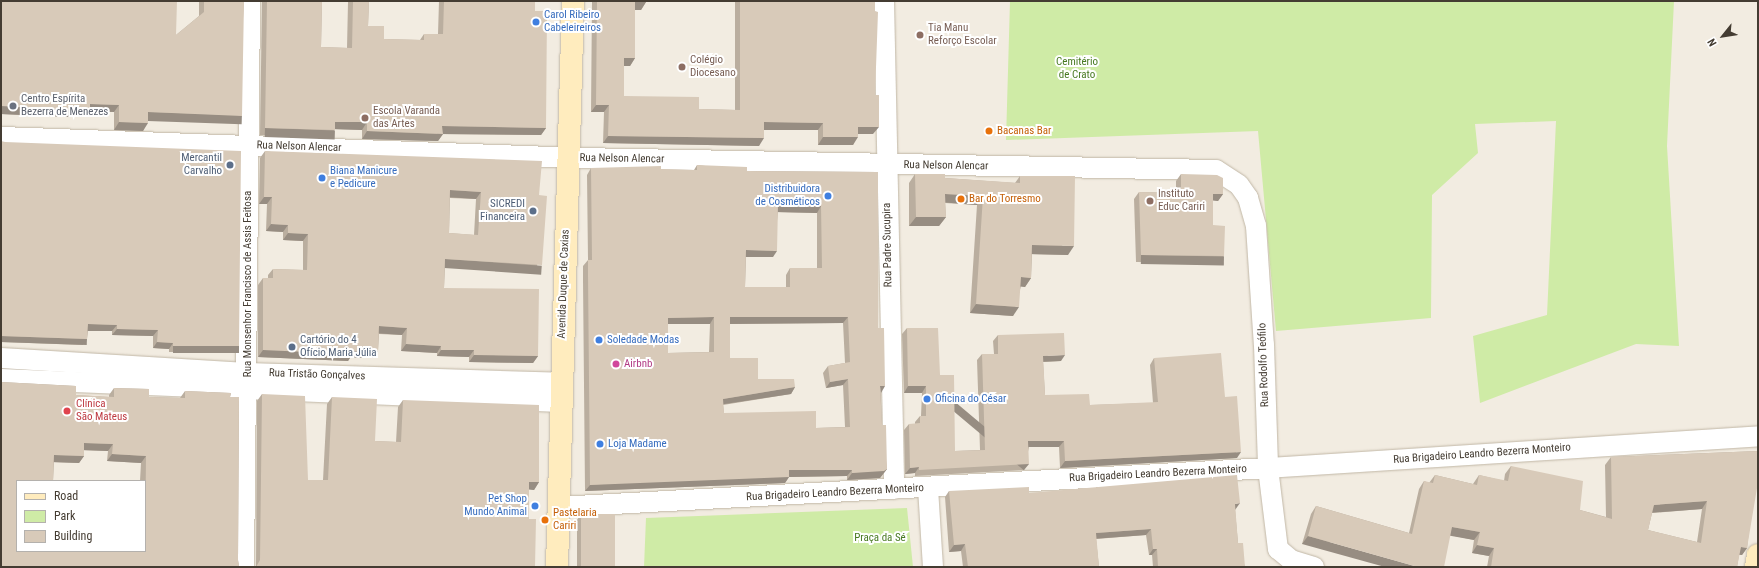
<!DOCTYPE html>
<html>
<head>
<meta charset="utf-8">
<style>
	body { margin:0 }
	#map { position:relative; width:1759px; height:568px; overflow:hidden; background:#f2ece1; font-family:"Roboto Condensed",sans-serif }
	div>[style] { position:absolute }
	.green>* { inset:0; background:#cfeba6 }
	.roads { filter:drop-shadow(0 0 1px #c1b7a6) drop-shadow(0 0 1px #c1b7a6) }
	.street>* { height:20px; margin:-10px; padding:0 10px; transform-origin:10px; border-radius:10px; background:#fff }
	.secondary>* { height:22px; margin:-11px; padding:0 11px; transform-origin:11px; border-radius:11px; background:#ffecbe }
	.wall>* { inset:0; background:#baae9f }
	.shaded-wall>* { inset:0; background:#978d82; transform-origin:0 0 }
	.building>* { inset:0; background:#d8cab9; transform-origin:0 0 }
	.dots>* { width:11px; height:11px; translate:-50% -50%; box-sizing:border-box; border:2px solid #fff; border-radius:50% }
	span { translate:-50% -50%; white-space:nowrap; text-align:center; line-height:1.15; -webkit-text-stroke:4px #fff; paint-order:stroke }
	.shop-label { font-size:11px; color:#366cbe }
	.left { translate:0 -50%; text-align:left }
	.right { translate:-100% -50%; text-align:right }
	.education-label { font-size:11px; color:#785e54 }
	.park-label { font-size:11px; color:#477921 }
	.worship-label { font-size:11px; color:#5b616d }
	.food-label { font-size:11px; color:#c56008 }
	.street-label { font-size:11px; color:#443c32 }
	.service-label { font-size:11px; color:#4e5e75 }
	.hotel-label { font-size:11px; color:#b23c85 }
	.health-label { font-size:11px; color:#be3a42 }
	.frame { position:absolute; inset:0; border:2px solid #443c32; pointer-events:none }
	.legend { position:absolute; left:16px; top:480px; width:130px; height:72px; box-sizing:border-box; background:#fff; border:1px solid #b4b1ad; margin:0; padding:5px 7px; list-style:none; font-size:12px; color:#443c32 }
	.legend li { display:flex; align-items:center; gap:8px; height:20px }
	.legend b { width:20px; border:1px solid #b4b1ad }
	.north { position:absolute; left:1703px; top:16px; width:40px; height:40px; -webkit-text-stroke:3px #fff; paint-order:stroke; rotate:240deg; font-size:11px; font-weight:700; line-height:16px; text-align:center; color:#443c32 }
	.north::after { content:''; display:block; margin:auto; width:14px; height:18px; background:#443c32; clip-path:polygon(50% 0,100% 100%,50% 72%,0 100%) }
</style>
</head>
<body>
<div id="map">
	<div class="green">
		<div style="clip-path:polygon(1010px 1px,1674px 1px,1667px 146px,1679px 346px,1636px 344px,1480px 403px,1473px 336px,1547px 315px,1556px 121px,1475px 124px,1478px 153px,1432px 195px,1431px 318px,1276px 331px,1258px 131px,1006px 140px)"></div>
		<div style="clip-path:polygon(907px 508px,913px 567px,644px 567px,646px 518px)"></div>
	</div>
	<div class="roads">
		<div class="street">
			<div style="left:884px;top:1px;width:488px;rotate:88.8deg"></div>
			<div style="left:1px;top:137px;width:577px;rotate:2.08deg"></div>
			<div style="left:578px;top:158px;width:638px;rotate:1.08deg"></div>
			<div style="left:1216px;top:170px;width:27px;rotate:33deg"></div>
			<div style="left:1239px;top:185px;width:16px;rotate:55deg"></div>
			<div style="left:1248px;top:198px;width:29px;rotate:74deg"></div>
			<div style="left:1256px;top:226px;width:119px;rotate:86.2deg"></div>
			<div style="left:1264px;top:345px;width:123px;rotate:88.1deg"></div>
			<div style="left:1268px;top:468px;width:82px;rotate:83deg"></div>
			<div style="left:1278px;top:549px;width:17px;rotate:40deg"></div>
			<div style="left:1291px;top:560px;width:24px;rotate:17deg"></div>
			<div style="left:1px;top:358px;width:246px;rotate:3.5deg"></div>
			<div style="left:247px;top:373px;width:314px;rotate:1.8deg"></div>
			<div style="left:1px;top:379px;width:560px;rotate:2.35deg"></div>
			<div style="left:928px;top:488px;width:79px;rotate:86.4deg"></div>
			<div style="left:558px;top:507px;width:711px;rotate:-3.14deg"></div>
			<div style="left:1268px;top:468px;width:491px;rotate:-3.7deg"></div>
			<div style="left:244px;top:567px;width:566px;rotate:-89.39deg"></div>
		</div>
		<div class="secondary">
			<div style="left:557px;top:567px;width:566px;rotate:-88.38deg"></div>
			<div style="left:1756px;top:567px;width:12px;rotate:-81deg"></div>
		</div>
	</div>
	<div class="wall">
		<div style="clip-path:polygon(1px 1px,176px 35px,199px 16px,199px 1px,244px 1px,237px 123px,148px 120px,143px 131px,114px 130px,114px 112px,89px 111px,85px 117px,65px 117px,1px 114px)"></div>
		<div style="clip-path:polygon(evenodd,262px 1px,369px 1px,368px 26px,384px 39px,420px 40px,424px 34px,438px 34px,439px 1px,535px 1px,535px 11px,546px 128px,541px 135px,443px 134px,438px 141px,362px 139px,362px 130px,335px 129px,330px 137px,260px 135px,262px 1px,322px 1px,348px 2px,347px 48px,321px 47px,322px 1px)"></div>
		<div style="clip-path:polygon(592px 1px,646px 1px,646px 2px,641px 10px,635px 10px,635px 58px,630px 66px,624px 66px,624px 96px,699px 109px,735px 110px,735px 1px,875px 1px,873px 134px,858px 134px,853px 145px,818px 145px,818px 130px,764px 130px,759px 146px,603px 143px,604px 112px,591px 112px)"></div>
		<div style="clip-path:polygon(1px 141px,235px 352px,169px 352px,169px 349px,153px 348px,153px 336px,112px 335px,112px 331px,88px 331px,87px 339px,83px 345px,1px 342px)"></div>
		<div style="clip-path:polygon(evenodd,265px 151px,539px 195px,537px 272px,445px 266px,444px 288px,538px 356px,533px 363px,469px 362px,469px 357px,437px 356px,437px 353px,401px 351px,402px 335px,379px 334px,378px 351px,373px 358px,350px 358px,348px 361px,258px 357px,258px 285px,263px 278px,268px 278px,268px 275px,273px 269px,303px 270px,303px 241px,283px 240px,283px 232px,266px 231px,267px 204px,259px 204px,260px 158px,265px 151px,450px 198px,476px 199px,474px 235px,449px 233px,450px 198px)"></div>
		<div style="clip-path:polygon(evenodd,697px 165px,747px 171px,878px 172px,878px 328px,882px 425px,887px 469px,880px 478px,847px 480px,847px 476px,789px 477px,785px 483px,585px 491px,583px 280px,583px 266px,588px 260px,587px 175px,591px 168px,694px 170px,697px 165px,778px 212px,817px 213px,817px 268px,790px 268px,786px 275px,786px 287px,745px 287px,746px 257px,773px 257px,778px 212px,697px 165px,843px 323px,845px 363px,828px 366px,823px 373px,826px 388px,843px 385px,845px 427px,816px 428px,724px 413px,723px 405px,791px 394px,795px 387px,758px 379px,730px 358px,730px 324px,843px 323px,697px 165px,668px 324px,710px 324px,709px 352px,668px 353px,668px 324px)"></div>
		<div style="clip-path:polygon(915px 174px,945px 178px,1015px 183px,1020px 176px,1068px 255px,1032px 254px,1031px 278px,1025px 287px,1021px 286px,1013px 316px,970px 313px,977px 205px,945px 203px,946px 217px,939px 226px,909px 226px,909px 183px)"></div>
		<div style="clip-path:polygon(1181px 174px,1223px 194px,1218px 201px,1213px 200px,1213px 225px,1224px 256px,1219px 263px,1136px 262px,1134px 199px,1139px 192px,1176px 193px,1176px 181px)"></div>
		<div style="clip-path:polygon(907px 328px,940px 375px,955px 451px,980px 450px,977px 360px,982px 354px,994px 354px,993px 341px,998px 335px,1061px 361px,1043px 362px,1045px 395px,1090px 405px,1153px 403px,1150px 365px,1154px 358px,1225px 397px,1237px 458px,1060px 468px,1059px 447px,1029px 447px,1024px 470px,915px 476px,915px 473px,905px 474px,904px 430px,909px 424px,915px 424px,915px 422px,920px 416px,921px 416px,922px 393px,904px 393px,902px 334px)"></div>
		<div style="clip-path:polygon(evenodd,1px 382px,76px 386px,76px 395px,109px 397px,109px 395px,114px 388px,149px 389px,149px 397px,180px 398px,185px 391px,231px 393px,230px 397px,239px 397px,238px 560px,239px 566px,241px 567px,1px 567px,1px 382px,84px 450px,108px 451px,107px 461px,141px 463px,140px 481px,145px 481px,145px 551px,17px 551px,17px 481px,53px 481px,54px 462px,79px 463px,84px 456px,84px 450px)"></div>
		<div style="clip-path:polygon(262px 394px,308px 480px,323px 480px,327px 404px,332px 397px,375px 441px,396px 442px,398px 407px,403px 400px,539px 482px,534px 490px,529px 489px,529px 519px,535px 567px,256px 567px,257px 401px)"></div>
		<div style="clip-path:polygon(evenodd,1758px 451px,1747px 548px,1742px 555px,1739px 555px,1737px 567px,1487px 567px,1489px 556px,1472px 553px,1474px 540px,1450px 535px,1302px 544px,1311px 514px,1316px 506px,1409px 533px,1419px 489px,1424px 481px,1429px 483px,1435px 475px,1473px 484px,1479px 475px,1504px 481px,1505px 474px,1511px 466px,1580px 510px,1606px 517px,1605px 465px,1611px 457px,1758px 451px,1702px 509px,1697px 542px,1648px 530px,1652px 513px,1702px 509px)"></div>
		<div style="clip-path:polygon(949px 491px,1029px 493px,1235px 510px,1238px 543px,1245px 567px,1153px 567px,1152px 555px,1149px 555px,1146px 535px,1096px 539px,1099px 567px,963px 567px,961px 551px,949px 552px,945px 497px)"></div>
		<div style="clip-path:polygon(581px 514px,615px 567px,577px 567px,577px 520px)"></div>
	</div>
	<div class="shaded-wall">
		<div style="clip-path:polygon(317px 1px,348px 1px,348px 2px)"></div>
		<div style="clip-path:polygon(635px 2px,646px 2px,641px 10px,630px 10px)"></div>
		<div style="clip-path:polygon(624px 58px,635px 58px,630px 66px,619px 66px)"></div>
		<div style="clip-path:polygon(90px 104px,119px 105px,114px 112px,89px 111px,85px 117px,65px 117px,1px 114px,1px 106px)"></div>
		<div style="clip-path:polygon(596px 105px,609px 105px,604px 112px,591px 112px)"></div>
		<div style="left:148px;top:112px;width:94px;height:9px;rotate:2deg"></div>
		<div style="clip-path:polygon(119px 122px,148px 123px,143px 131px,114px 130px)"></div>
		<div style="clip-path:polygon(335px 122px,367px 122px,362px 130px,330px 129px)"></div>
		<div style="clip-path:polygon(764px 122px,823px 123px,818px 130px,759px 130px)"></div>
		<div style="clip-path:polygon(442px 126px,546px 128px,541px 135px,437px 134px)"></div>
		<div style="clip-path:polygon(858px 127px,879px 127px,873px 134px,853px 134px)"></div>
		<div style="left:265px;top:128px;width:70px;height:9px;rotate:2deg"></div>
		<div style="clip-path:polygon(367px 131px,443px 134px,438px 141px,362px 139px)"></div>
		<div style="clip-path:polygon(608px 136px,764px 138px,759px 146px,603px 143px)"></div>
		<div style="clip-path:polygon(823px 137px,858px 137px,853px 145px,818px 145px)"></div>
		<div style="clip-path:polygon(450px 190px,481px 192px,476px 199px,446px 197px)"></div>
		<div style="clip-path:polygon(945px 194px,983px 196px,977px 205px,939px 202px)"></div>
		<div style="clip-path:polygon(1213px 194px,1223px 194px,1218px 201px,1208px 200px)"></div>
		<div style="clip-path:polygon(264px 197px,272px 197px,267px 204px,259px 204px)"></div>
		<div style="clip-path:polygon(778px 205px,821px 206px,817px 213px,774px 212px)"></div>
		<div style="clip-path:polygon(916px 217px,946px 217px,939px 226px,909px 226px)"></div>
		<div style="clip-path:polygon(271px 224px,288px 225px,283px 232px,266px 231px)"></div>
		<div style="clip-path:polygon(288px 233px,308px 234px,303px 241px,283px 240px)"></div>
		<div style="clip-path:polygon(1032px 245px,1074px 246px,1068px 255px,1026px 254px)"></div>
		<div style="clip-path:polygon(746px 250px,777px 251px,773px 257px,741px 257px)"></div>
		<div style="left:1141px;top:255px;width:83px;height:9px;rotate:1deg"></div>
		<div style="left:445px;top:259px;width:97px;height:9px;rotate:4deg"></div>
		<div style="clip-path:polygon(1021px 277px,1031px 278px,1025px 287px,1015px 286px)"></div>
		<div style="clip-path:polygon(976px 304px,1019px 307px,1013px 316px,970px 313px)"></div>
		<div style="clip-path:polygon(714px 317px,710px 324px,663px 324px,668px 318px)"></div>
		<div style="clip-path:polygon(730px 317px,848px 317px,843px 323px,726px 324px)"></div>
		<div style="clip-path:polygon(88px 324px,117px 325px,112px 331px,83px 331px)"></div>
		<div style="clip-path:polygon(379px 326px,407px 328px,402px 335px,374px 333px)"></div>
		<div style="clip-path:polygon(117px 329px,158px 330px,153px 336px,112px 335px)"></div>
		<div style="left:1px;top:336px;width:86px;height:6px;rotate:2deg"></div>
		<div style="clip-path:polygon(157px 342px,173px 343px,169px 349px,153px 348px)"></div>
		<div style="clip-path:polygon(406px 344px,441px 346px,437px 353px,401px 351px)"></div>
		<div style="left:173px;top:346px;width:66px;height:7px"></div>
		<div style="clip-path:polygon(263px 350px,353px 351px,378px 351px,373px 358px,350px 358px,348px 361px,258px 357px)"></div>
		<div style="clip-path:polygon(441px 350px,474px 350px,469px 357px,437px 356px)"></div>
		<div style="clip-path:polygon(474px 355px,538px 356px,533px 363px,469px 362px)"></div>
		<div style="clip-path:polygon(1065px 355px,1061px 361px,1038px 362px,1043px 356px)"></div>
		<div style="clip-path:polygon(848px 379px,843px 385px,826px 388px,830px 382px)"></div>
		<div style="clip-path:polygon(880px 386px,885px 386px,881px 393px)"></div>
		<div style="clip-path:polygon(908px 386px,926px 386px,922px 393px,904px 393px)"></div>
		<div style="clip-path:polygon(795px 387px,791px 394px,718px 405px,723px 399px)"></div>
		<div style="clip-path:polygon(1028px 441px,1064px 441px,1059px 447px,1024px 447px)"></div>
		<div style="clip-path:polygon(84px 443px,113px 444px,108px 451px,79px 450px)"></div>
		<div style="clip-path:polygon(1241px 452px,1237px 458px,1060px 468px,1065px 461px)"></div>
		<div style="clip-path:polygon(112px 454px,146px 456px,141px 463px,107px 461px)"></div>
		<div style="clip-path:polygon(54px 455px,84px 456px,79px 463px,49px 462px)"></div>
		<div style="left:1029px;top:464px;width:8px;height:110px;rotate:130deg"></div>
		<div style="clip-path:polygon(919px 467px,915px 473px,905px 474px,910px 468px)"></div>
		<div style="clip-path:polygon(887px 469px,880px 478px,847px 480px,852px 473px)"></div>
		<div style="clip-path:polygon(789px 470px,852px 470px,847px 476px,789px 477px,785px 483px,585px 491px,590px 485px)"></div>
		<div style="clip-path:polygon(529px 482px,539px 482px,534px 490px,524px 489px)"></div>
		<div style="clip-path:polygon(1707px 501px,1702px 509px,1648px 513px,1654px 505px)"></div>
		<div style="clip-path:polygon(1240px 503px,1235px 510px,1235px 504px)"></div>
		<div style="clip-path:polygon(1452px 527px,1480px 532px,1474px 540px,1446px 535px)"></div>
		<div style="clip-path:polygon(1151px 529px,1146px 535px,1092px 539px,1096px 533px)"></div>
		<div style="clip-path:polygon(1308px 536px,1418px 567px,1385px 567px,1302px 544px)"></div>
		<div style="clip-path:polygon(965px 544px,961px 551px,949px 552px,954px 545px)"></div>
		<div style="clip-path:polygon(1477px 545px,1494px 548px,1489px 556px,1472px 553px)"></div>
		<div style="clip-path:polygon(1741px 547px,1747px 548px,1742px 555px,1736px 554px)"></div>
		<div style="clip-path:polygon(1153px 549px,1157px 549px,1152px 555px,1149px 555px)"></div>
	</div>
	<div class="building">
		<div style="clip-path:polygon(1px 1px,177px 1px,176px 35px,204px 12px,204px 1px,244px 1px,242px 116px,148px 112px,148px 123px,119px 122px,119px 105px,90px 104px,90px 110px,70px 110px,1px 106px)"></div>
		<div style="clip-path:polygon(267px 1px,322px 1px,321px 47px,352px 48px,353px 1px,369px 1px,368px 26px,384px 26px,384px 39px,424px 40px,424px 34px,443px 34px,444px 1px,535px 1px,535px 11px,547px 11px,546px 128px,442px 126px,443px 134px,367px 131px,367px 122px,335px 122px,335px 130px,265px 128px)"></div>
		<div style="clip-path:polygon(597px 1px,646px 1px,646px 2px,635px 2px,635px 58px,624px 58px,624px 96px,699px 97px,699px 109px,740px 110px,740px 1px,875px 1px,875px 11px,878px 12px,875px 95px,879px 95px,879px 127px,858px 127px,858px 137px,823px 137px,823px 123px,764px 122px,764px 138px,608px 136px,609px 105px,596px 105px)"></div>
		<div style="clip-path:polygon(1px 141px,5px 142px,241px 151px,239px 346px,173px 346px,173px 343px,157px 342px,158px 330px,117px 329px,117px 325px,88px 324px,87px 339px,1px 336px)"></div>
		<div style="clip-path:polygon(evenodd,265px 151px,542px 161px,539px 195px,547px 196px,542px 265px,445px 259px,444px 288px,539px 289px,538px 356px,474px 355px,474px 350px,441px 350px,441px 346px,406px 344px,407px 328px,379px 326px,378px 351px,353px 351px,352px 354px,263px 350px,263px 278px,273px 278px,273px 269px,307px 270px,308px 234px,288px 233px,288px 225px,271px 224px,272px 197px,264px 197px,265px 151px,450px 190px,481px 192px,478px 235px,449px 233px,450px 190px)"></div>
		<div style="clip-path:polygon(evenodd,697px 165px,747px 167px,747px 171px,878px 172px,878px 328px,884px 328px,885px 386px,880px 386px,882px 425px,886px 425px,887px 469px,884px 471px,852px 473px,852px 470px,789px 470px,789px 477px,590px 485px,588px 274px,588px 260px,592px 260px,591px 168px,661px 166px,661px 169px,697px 170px,697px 165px,778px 205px,821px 206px,822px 268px,790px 268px,790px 287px,745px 287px,746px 250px,777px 251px,778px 205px,697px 165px,714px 317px,714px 352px,668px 353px,668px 318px,714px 317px,697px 165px,730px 317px,848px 317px,850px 362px,828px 366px,830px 382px,848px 379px,850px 427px,816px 428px,816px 411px,724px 413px,723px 399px,795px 387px,794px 379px,758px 379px,758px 358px,730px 358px,730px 317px)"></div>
		<div style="clip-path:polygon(915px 174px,945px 174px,945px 178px,1020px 183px,1020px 176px,1075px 176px,1074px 246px,1032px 245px,1031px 278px,1021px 277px,1019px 307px,976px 304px,983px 196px,945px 194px,946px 217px,916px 217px)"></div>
		<div style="clip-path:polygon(1181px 174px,1217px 175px,1223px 178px,1223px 194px,1213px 194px,1213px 225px,1225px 226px,1224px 256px,1141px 255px,1139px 192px,1181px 193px)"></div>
		<div style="clip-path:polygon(907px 328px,938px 328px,940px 375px,954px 375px,955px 451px,985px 450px,982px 354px,998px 354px,998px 335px,1064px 333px,1065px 355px,1043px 356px,1045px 395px,1089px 394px,1090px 405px,1158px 402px,1154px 358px,1221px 353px,1225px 397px,1237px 396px,1241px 452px,1065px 461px,1064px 441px,1028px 441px,1029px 464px,919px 470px,919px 467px,910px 468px,909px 424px,920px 423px,920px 416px,926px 416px,926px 386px,908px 386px)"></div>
		<div style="clip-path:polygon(evenodd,1px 382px,76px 386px,76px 395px,114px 397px,114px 388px,149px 389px,149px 397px,185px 398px,185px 391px,231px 393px,230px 397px,239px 397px,238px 560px,239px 566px,241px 567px,1px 567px,1px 382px,84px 443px,113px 444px,112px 454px,146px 456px,145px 551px,17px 551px,17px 481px,53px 481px,54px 455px,84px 456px,84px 443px)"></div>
		<div style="clip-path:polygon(262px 394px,305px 396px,308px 480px,328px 480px,332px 397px,377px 399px,375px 441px,401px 442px,403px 400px,539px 405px,539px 482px,529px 482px,529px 519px,536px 519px,535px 567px,256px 567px,260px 560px)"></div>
		<div style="clip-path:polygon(evenodd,1758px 451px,1758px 482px,1747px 548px,1741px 547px,1737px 567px,1491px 567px,1494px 548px,1477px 545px,1480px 532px,1452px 527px,1444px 567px,1418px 567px,1308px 536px,1316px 506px,1412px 534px,1424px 481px,1433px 483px,1435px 475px,1477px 485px,1479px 475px,1508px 481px,1511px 466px,1583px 481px,1580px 510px,1612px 519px,1611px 457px,1758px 451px,1707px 501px,1701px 543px,1648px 530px,1654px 505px,1707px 501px)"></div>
		<div style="clip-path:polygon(1237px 475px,1240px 503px,1235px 504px,1238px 543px,1243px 543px,1245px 567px,1158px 567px,1157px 549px,1153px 549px,1151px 529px,1096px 533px,1099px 567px,968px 567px,965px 544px,954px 545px,949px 491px,1029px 487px,1029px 493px)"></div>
		<div style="left:581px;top:514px;width:34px;height:53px"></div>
		<div style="clip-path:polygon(1277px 566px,1284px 567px,1277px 567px)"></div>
	</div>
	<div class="dots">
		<div style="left:536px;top:22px;background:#3f7fe0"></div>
		<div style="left:920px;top:35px;background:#8d6e63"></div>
		<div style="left:682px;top:67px;background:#8d6e63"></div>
		<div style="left:13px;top:106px;background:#6b7280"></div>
		<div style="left:365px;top:118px;background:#8d6e63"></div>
		<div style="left:989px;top:131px;background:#e8710a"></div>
		<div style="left:230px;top:165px;background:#5c6f8a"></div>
		<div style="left:322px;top:178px;background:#3f7fe0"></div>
		<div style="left:828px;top:196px;background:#3f7fe0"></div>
		<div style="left:961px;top:199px;background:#e8710a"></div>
		<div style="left:1150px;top:201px;background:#8d6e63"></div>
		<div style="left:533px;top:211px;background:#5c6f8a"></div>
		<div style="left:599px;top:340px;background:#3f7fe0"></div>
		<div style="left:292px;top:347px;background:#5c6f8a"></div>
		<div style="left:616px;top:364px;background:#d1479c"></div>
		<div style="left:927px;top:399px;background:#3f7fe0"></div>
		<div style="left:67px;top:411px;background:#e0444e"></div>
		<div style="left:600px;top:444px;background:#3f7fe0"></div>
		<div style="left:535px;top:506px;background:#3f7fe0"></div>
		<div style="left:545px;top:520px;background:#e8710a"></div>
	</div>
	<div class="shop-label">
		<span class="left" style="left:544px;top:22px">Carol Ribeiro<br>Cabeleireiros</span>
		<span class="left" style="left:330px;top:178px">Biana Manicure<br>e Pedicure</span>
		<span class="right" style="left:820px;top:196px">Distribuidora<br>de Cosméticos</span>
		<span class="left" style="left:607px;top:340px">Soledade Modas</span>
		<span class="left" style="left:935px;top:399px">Oficina do César</span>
		<span class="left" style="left:608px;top:444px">Loja Madame</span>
		<span class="right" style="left:527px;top:506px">Pet Shop<br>Mundo Animal</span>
	</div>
	<div class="education-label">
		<span class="left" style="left:928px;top:35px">Tia Manu<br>Reforço Escolar</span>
		<span class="left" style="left:690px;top:67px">Colégio<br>Diocesano</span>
		<span class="left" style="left:373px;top:118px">Escola Varanda<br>das Artes</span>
		<span class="left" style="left:1158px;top:201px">Instituto<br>Educ Cariri</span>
	</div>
	<div class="park-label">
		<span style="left:1077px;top:69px">Cemitério<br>de Crato</span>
		<span style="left:880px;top:538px">Praça da Sé</span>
	</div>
	<div class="worship-label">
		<span class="left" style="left:21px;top:106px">Centro Espírita<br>Bezerra de Menezes</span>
	</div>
	<div class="food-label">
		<span class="left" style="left:997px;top:131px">Bacanas Bar</span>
		<span class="left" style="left:969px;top:199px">Bar do Torresmo</span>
		<span class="left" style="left:553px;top:520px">Pastelaria<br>Cariri</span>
	</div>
	<div class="street-label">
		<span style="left:299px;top:147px;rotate:2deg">Rua Nelson Alencar</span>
		<span style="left:622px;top:159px;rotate:1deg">Rua Nelson Alencar</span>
		<span style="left:946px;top:166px;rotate:1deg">Rua Nelson Alencar</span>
		<span style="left:888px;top:245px;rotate:-91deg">Rua Padre Sucupira</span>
		<span style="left:248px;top:284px;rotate:-90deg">Rua Monsenhor Francisco de Assis Feitosa</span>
		<span style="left:564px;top:284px;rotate:-88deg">Avenida Duque de Caxias</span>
		<span style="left:1264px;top:365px;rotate:-92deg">Rua Rodolfo Teófilo</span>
		<span style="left:317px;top:375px;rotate:2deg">Rua Tristão Gonçalves</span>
		<span style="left:1482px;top:454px;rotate:-4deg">Rua Brigadeiro Leandro Bezerra Monteiro</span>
		<span style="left:1158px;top:474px;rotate:-3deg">Rua Brigadeiro Leandro Bezerra Monteiro</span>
		<span style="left:835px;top:493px;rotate:-3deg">Rua Brigadeiro Leandro Bezerra Monteiro</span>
	</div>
	<div class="service-label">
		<span class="right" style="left:222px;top:165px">Mercantil<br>Carvalho</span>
		<span class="right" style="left:525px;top:211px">SICREDI<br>Financeira</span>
		<span class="left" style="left:300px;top:347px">Cartório do 4<br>Ofício Maria Júlia</span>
	</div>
	<div class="hotel-label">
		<span class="left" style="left:624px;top:364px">Airbnb</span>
	</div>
	<div class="health-label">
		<span class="left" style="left:76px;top:411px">Clínica<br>São Mateus</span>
	</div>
	<div class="frame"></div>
	<ul class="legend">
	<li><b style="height:5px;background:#ffecbe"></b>Road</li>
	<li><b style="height:11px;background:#cfeba6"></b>Park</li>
	<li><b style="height:11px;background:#d8cab9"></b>Building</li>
	</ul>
	<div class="north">N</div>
</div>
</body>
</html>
